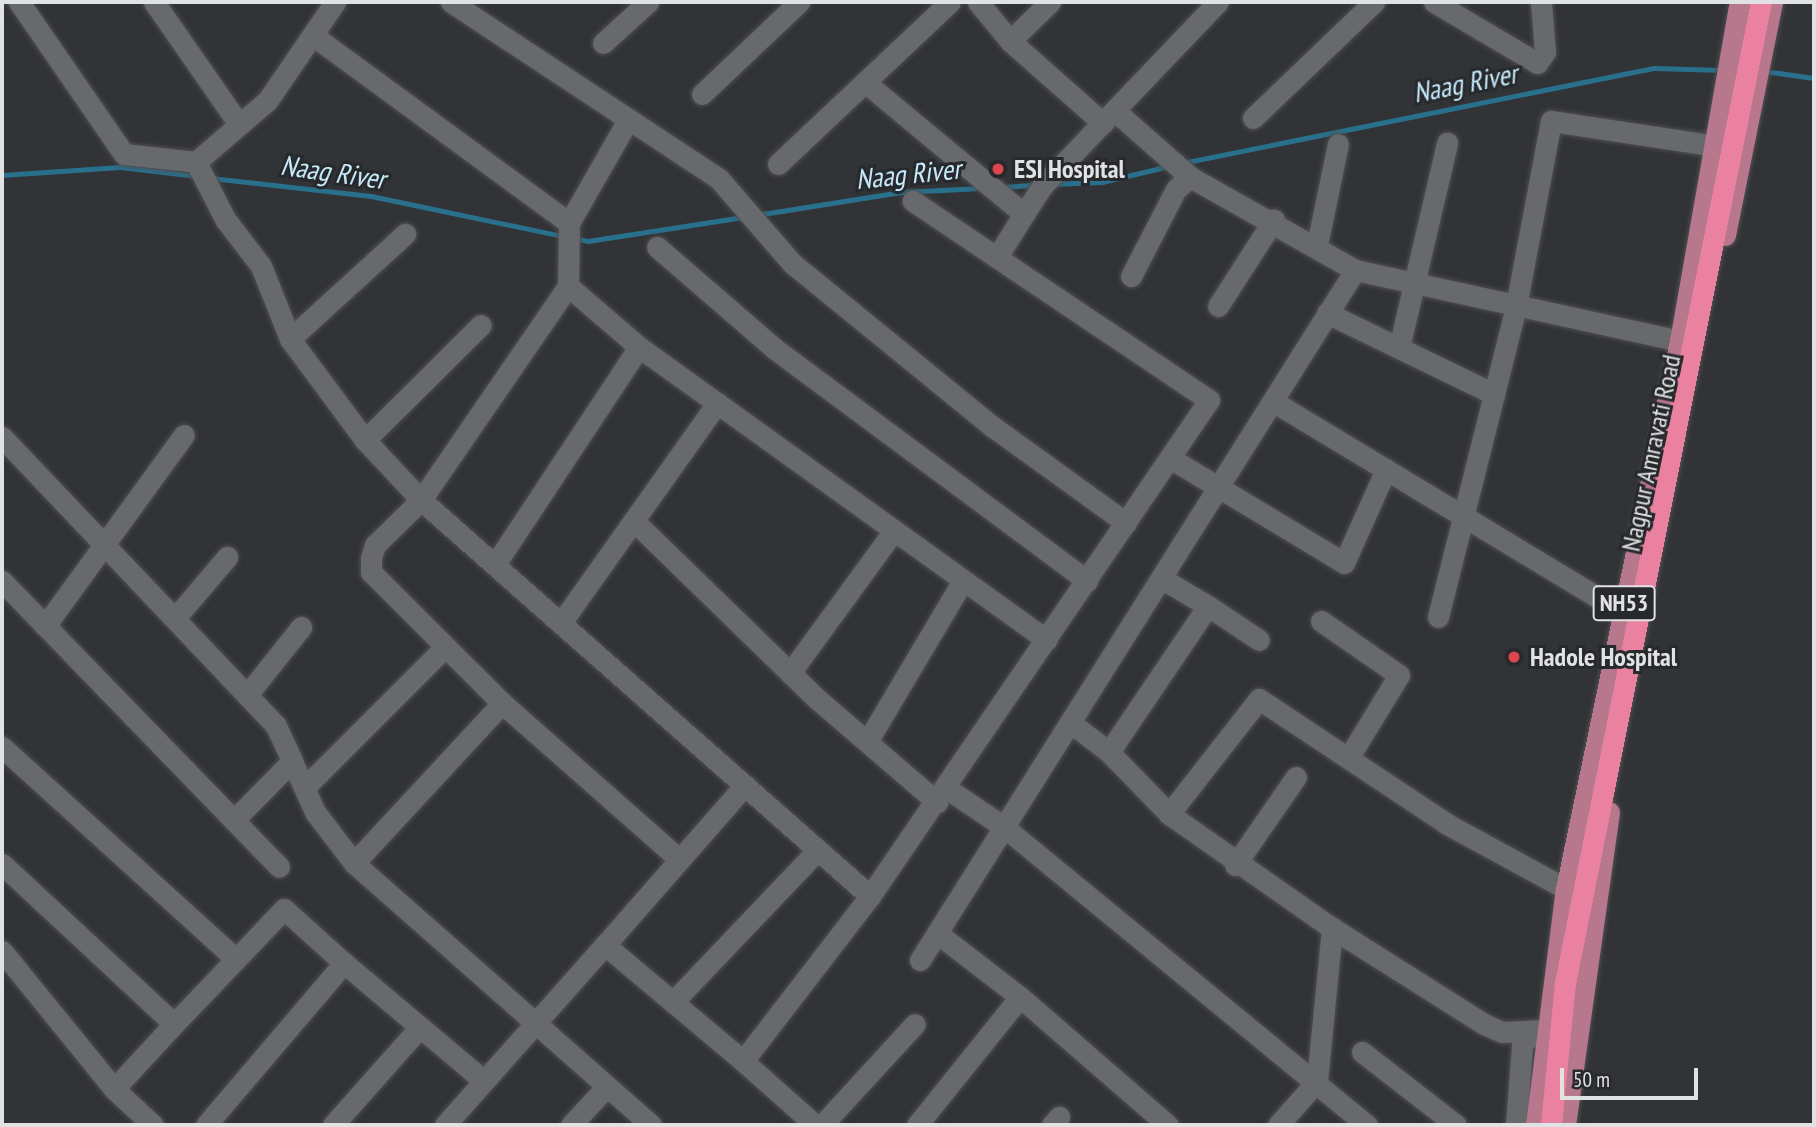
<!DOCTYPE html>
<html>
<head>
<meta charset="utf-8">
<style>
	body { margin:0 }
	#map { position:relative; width:1816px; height:1127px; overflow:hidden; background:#323336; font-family:"PT Sans Narrow",sans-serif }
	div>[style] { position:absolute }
	.stream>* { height:5px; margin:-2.5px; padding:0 2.5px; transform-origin:2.5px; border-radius:2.5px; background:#29708c }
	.roads { filter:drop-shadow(0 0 2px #4e4f51) drop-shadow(0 0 2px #4e4f51) }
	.minor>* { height:21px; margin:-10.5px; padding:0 10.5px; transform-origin:10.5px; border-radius:10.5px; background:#68696c }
	.major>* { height:21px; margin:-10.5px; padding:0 10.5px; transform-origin:10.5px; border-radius:10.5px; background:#b7778c }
	.highway>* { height:21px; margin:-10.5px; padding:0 10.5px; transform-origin:10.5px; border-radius:10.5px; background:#eb81a1 }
	.dots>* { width:19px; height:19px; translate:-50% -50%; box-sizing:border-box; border:4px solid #28292c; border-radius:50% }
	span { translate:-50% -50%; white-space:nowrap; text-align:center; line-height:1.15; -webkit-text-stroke:6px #28292c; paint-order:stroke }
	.shield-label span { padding:2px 5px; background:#28292c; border:2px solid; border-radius:5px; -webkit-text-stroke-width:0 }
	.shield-label { font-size:24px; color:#e1e2e3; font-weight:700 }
	.poi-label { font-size:26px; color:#e1e2e3; font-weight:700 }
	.left { translate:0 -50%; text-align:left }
	.street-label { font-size:26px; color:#e1e2e3 }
	.water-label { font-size:28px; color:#c5e9fa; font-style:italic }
	.frame { position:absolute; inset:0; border:4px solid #e1e2e3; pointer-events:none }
	.scale { position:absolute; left:1560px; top:1068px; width:138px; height:32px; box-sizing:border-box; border:4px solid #e1e2e3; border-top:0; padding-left:9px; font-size:21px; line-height:24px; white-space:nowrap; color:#e1e2e3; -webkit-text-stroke:5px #28292c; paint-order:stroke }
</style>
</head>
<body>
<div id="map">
	<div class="stream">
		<div style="left:1764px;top:71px;width:50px;rotate:8deg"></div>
		<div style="left:1182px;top:163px;width:481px;rotate:-11.4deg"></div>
		<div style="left:1654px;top:68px;width:69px;rotate:1.7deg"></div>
		<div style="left:2px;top:175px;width:118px;rotate:-3.9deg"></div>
		<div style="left:120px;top:167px;width:78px;rotate:6.7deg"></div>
		<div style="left:211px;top:178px;width:161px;rotate:6.4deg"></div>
		<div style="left:371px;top:196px;width:196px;rotate:11.8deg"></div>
		<div style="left:1051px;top:184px;width:51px;rotate:-2.2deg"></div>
		<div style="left:1102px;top:182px;width:69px;rotate:-13.4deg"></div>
		<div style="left:1003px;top:187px;width:32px;rotate:-4deg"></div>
		<div style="left:756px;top:215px;width:147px;rotate:-9deg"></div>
		<div style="left:901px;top:192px;width:81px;rotate:-2.8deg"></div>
		<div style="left:573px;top:238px;width:15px;rotate:11deg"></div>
		<div style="left:588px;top:241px;width:157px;rotate:-8.8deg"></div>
	</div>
	<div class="roads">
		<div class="minor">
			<div style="left:19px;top:2px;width:185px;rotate:55.4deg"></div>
			<div style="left:124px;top:154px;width:72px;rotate:6.3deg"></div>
			<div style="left:154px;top:2px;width:147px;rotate:55.2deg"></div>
			<div style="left:335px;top:2px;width:119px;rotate:124.4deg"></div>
			<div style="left:268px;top:100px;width:95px;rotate:139.3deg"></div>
			<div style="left:196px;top:162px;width:64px;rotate:63deg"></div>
			<div style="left:225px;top:219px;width:59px;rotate:52.5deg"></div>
			<div style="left:261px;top:266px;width:79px;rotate:68.3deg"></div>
			<div style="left:290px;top:339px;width:126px;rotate:53.4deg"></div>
			<div style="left:365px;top:440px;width:82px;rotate:47deg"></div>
			<div style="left:421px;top:500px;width:599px;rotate:41.41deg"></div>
			<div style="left:870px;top:896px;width:601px;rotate:-55.65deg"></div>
			<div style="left:1209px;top:400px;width:357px;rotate:-146.1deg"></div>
			<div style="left:451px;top:2px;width:321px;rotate:33.4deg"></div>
			<div style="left:719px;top:179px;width:113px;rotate:49deg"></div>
			<div style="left:793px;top:264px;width:258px;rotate:39.2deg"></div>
			<div style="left:993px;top:427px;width:164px;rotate:35.8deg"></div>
			<div style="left:978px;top:2px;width:50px;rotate:50.6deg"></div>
			<div style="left:1010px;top:41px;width:124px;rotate:41.4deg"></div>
			<div style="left:1434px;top:2px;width:120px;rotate:30.6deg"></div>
			<div style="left:1537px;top:63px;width:14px;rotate:-54deg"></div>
			<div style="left:1545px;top:52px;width:50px;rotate:-94.6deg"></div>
			<div style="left:315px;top:37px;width:315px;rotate:36.2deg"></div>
			<div style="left:569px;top:223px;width:119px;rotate:-60.2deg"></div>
			<div style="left:1010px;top:41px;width:56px;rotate:-44.3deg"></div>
			<div style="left:603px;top:43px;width:61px;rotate:-42.3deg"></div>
			<div style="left:866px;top:83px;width:205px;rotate:39.7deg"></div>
			<div style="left:1024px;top:214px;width:35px;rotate:-57deg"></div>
			<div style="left:1043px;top:185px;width:253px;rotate:-46.3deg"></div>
			<div style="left:702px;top:94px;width:134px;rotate:-43.5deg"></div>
			<div style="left:1115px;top:111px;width:100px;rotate:41.3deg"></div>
			<div style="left:1253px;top:118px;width:168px;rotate:-43.8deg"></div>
			<div style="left:778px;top:164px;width:236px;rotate:-43.3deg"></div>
			<div style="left:569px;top:223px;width:63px;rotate:90.9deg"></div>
			<div style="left:568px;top:286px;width:94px;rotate:40.7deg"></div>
			<div style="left:1317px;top:245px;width:103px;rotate:-78.3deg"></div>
			<div style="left:657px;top:247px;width:156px;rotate:40.8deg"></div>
			<div style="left:775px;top:349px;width:389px;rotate:36.6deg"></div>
			<div style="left:997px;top:257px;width:51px;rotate:-57.9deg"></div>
			<div style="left:1355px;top:270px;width:333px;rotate:12.3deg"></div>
			<div style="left:1218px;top:306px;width:103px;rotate:-57.2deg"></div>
			<div style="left:1327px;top:313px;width:186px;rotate:25.9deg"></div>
			<div style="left:290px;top:339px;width:156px;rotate:-42.4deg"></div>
			<div style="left:1399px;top:348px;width:211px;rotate:-76.8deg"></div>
			<div style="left:1274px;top:402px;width:406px;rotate:31.1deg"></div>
			<div style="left:2px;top:437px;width:398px;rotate:46.5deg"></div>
			<div style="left:276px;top:726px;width:38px;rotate:65deg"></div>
			<div style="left:292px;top:761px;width:83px;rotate:134.5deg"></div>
			<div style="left:365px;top:440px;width:163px;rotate:-44.8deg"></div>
			<div style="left:1170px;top:458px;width:203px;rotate:31.1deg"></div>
			<div style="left:1344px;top:563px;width:103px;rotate:-65.9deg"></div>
			<div style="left:634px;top:521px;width:254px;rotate:44.2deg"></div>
			<div style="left:816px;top:698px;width:160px;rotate:40.7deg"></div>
			<div style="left:496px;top:563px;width:259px;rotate:-56.5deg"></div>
			<div style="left:639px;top:347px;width:96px;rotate:35.7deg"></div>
			<div style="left:2px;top:581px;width:398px;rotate:45.9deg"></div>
			<div style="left:1208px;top:606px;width:61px;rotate:33.7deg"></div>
			<div style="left:176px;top:617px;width:79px;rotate:-49.6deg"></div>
			<div style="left:1438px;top:617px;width:321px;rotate:-75.9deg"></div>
			<div style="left:1516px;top:306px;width:188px;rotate:-79.3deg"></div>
			<div style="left:1551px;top:121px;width:168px;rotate:8.6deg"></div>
			<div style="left:563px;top:620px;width:266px;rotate:-54.6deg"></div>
			<div style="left:717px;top:403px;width:406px;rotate:35.7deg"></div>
			<div style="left:1321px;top:621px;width:95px;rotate:34.7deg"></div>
			<div style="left:1399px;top:675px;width:96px;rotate:121.4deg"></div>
			<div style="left:45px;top:626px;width:236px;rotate:-54deg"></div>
			<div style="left:790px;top:673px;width:175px;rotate:-53.9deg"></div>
			<div style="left:247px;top:695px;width:87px;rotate:-51.5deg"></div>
			<div style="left:502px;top:703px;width:235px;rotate:41.4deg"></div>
			<div style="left:1071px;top:723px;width:48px;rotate:37.3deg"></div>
			<div style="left:1109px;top:752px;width:86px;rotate:45.9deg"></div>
			<div style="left:1169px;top:814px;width:199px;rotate:35deg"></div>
			<div style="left:1332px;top:928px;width:180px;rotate:32.3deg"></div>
			<div style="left:1484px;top:1024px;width:20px;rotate:24deg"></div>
			<div style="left:1502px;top:1032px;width:42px;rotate:-2.7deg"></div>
			<div style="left:867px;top:742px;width:186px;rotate:-59.3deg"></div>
			<div style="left:2px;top:747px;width:314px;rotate:42.2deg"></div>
			<div style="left:1109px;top:752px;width:176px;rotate:-55.9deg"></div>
			<div style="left:1208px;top:606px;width:51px;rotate:-149.4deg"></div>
			<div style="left:292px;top:761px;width:56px;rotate:65.7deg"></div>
			<div style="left:315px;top:812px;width:64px;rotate:52.6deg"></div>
			<div style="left:354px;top:863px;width:218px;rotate:-47.2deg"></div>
			<div style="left:502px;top:703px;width:185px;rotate:-135deg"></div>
			<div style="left:371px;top:572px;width:14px;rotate:-90deg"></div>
			<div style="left:371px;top:558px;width:14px;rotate:-73deg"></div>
			<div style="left:375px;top:545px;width:64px;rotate:-44.4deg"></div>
			<div style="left:421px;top:500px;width:260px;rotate:-55.5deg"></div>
			<div style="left:745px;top:785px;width:213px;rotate:131.2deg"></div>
			<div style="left:605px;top:945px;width:180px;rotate:40deg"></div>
			<div style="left:743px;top:1061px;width:208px;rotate:-52.4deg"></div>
			<div style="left:306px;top:786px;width:195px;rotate:-45deg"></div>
			<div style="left:946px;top:788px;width:70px;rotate:33.9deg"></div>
			<div style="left:1004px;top:827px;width:470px;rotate:39.4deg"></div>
			<div style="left:1169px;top:814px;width:146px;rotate:-52deg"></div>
			<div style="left:1259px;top:699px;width:226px;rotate:33.6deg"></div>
			<div style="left:1447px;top:824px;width:136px;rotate:28.6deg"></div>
			<div style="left:354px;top:863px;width:396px;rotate:41.4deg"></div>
			<div style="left:2px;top:864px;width:235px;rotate:42.9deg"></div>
			<div style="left:174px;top:1024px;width:88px;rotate:132.7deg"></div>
			<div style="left:1235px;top:865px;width:107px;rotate:-55.3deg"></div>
			<div style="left:2px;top:951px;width:178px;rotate:50.9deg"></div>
			<div style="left:114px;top:1089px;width:53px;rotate:42.7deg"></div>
			<div style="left:920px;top:960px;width:816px;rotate:-57.77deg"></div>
			<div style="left:1355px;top:270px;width:189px;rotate:-150.6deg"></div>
			<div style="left:1190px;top:177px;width:18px;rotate:139deg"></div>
			<div style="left:1176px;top:189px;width:98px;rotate:117.3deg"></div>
			<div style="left:1020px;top:997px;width:196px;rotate:40.9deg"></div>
			<div style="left:673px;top:1002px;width:210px;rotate:-46.4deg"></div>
			<div style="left:174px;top:1024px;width:159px;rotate:-46.3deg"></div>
			<div style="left:284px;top:909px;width:81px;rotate:42deg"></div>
			<div style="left:1362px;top:1052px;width:119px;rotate:37.8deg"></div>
			<div style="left:743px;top:1061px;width:96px;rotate:41.6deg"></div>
			<div style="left:206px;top:1125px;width:213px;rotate:-49.6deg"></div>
			<div style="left:344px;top:963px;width:183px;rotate:40.1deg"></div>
			<div style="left:333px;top:1125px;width:131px;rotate:-48.4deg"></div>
			<div style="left:445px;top:1125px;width:241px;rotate:-48.4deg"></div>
			<div style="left:571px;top:1125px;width:53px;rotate:-47.3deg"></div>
			<div style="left:822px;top:1125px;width:137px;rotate:-47.4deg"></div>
			<div style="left:917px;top:1125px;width:164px;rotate:-51.2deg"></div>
			<div style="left:1020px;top:997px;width:105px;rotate:-142.4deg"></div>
			<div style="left:1052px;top:1125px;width:11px;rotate:-49deg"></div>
			<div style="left:1278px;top:1125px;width:59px;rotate:-48.4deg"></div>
			<div style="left:1317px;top:1081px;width:154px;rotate:-84.4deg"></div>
			<div style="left:1516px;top:1125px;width:80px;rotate:-85.7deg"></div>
			<div style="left:1522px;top:1045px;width:11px;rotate:-52deg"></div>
			<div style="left:1529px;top:1036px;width:15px"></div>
		</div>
		<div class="major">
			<div style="left:1725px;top:235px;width:238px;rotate:-78.6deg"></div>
			<div style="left:1536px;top:1125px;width:238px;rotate:-82.8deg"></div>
			<div style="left:1566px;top:889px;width:560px;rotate:-78.25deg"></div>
			<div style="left:1680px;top:341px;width:344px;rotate:-80deg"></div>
			<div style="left:1565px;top:1125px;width:316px;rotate:-82deg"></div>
		</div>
		<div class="highway">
			<div style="left:1551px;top:1125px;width:143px;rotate:-84.4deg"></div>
			<div style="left:1565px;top:983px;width:1000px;rotate:-78.7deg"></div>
		</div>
	</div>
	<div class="dots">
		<div style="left:998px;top:169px;background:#e0444e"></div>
		<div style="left:1514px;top:657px;background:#e0444e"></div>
	</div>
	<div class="shield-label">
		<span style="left:1624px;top:603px">NH53</span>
	</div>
	<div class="poi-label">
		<span class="left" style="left:1014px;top:169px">ESI Hospital</span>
		<span class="left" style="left:1530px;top:657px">Hadole Hospital</span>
	</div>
	<div class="street-label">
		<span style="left:1651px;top:453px;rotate:-78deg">Nagpur Amravati Road</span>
	</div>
	<div class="water-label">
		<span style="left:1465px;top:83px;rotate:-11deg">Naag River</span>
		<span style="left:333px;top:172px;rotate:8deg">Naag River</span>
		<span style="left:908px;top:174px;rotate:-6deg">Naag River</span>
	</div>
	<div class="frame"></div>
	<div class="scale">50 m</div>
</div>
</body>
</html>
